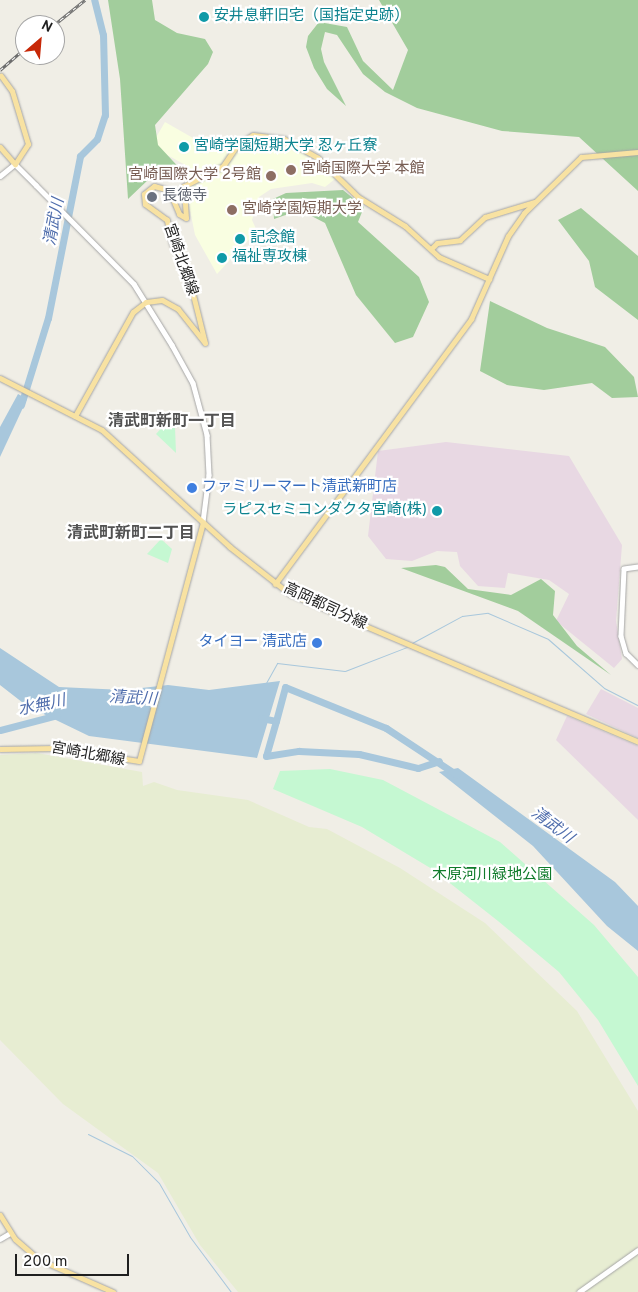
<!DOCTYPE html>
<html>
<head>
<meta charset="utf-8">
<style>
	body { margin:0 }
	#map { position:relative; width:638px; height:1292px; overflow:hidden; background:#f0eee6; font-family:Overpass,"Noto Sans JP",sans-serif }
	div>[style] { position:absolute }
	.industrial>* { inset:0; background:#e8d8e3 }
	.education>* { inset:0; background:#f9fee1 }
	.farmland>* { inset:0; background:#e7edd2 }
	.forest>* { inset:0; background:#a2cd9c }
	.park>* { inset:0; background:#c5f8d2 }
	.water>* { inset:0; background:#a8c7dc }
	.stream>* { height:1px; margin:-0.5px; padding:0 0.5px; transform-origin:0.5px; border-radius:0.5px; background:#a8c7dc }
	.river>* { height:7px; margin:-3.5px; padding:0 3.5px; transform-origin:3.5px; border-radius:3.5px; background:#a8c7dc }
	.roads { filter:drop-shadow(0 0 1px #a6a6a6) drop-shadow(0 0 1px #a6a6a6) }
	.minor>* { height:4.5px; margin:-2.25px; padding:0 2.25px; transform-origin:2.25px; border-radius:2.25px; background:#fff }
	.major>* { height:5px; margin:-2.5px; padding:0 2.5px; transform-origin:2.5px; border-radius:2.5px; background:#f8e2a2 }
	.rail>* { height:3px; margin-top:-1.5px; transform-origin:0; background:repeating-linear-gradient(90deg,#fff 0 4px,#6d6d6d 0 8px); box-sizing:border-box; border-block:1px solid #6d6d6d }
	.dots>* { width:14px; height:14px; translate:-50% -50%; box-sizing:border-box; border:2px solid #fff; border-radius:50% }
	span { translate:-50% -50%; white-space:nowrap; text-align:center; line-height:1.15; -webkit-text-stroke:4.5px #fff; paint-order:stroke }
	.culture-label { font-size:15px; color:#0d838f }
	.left { translate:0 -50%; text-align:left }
	.right { translate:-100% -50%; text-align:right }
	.education-label { font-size:15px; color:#785e54 }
	.worship-label { font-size:15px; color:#5b616d }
	.street-label { font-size:15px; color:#1f1f1f }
	.shop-label { font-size:15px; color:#366cbe }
	.park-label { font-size:15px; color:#107b2b }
	.water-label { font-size:16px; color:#4f6dac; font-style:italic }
	.neighbourhood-label { font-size:16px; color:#525252; font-weight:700 }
	.north { position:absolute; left:15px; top:15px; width:50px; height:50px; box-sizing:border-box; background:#fff; border:1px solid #a5a5a5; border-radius:50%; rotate:27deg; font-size:14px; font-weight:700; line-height:20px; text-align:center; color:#1f1f1f }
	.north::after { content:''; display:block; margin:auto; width:18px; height:22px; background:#c72807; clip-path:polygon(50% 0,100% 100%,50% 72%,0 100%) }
	.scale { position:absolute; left:15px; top:1254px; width:114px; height:22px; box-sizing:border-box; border:2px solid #1f1f1f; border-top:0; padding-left:6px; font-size:15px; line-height:18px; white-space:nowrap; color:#1f1f1f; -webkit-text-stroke:4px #fff; paint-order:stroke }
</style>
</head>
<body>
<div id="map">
	<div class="industrial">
		<div style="clip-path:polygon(446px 442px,569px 456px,622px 545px,616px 621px,622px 659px,614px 668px,556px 621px,569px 594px,549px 580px,508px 573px,505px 588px,478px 586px,460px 566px,457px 552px,437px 551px,412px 561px,386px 559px,368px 536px,378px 451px)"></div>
		<div style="clip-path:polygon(601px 689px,638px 708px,638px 738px,586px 714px)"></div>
		<div style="clip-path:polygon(567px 716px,638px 746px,638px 820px,556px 740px)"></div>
	</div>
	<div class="education">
		<div style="clip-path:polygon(165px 122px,200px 142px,206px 136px,231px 147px,253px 138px,274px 139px,309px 157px,335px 179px,325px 187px,312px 183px,271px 189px,259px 197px,252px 220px,257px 231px,217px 274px,195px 235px,186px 190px,189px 167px,151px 146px)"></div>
	</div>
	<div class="farmland">
		<div style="clip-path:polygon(37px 753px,142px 772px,143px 786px,154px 782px,177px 790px,248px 800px,309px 827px,327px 829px,400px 868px,485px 923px,577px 1011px,638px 1111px,638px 1292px,238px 1292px,200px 1245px,158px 1173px,63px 1104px,0 1040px,0 755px)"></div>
	</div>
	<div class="forest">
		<div style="clip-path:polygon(108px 0,152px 0,155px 20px,177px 33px,205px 39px,213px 52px,208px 64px,155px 125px,158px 145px,185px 174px,168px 181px,149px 179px,128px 199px,120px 79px)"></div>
		<div style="clip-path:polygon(379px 0,638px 0,638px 191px,579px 137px,502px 131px,417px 108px,385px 92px,363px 74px,337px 35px,325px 32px,321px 49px,324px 62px,346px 106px,327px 89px,314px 68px,306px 47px,308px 36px,319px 22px,347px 27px,363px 61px,393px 90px,408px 50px)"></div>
		<div style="clip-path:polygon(343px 190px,364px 207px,358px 222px,419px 277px,429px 302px,413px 337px,395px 343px,356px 295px,325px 223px,300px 210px,274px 219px,273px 199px,286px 193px)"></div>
		<div style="clip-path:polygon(581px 208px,638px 256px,638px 320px,595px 287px,589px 261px,558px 220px)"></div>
		<div style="clip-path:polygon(490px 301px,547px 328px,605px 347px,634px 377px,638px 397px,612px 398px,592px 383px,544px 390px,507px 385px,480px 371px)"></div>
		<div style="clip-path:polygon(436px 565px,445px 567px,468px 589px,511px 595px,541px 579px,555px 591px,553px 615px,577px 646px,611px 675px,518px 611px,401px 568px)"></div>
	</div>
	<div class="park">
		<div style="clip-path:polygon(168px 421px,175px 427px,176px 453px,156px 434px)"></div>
		<div style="clip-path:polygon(161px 539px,172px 549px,168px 563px,147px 554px)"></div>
		<div style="clip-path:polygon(330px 769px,383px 780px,500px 842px,594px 925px,638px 977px,638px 1086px,598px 1020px,559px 972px,498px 921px,432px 869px,362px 827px,273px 789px,280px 771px)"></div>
	</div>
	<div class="water">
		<div style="clip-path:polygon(18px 394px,27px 399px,0 457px,0 427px)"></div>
		<div style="clip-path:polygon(0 648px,59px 687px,124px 690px,168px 685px,209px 690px,280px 681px,257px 758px,89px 736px,27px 706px,0 685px)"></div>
		<div style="clip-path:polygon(458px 768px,615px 882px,638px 906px,638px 951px,607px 926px,533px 846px,439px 772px)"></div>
	</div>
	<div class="stream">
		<div style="left:412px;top:643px;width:57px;rotate:-28.4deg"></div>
		<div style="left:462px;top:616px;width:26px;rotate:-7deg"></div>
		<div style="left:488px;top:613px;width:65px;rotate:23.4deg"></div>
		<div style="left:548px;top:639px;width:74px;rotate:41.2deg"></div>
		<div style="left:604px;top:688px;width:38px;rotate:27deg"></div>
		<div style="left:266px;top:683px;width:23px;rotate:-61deg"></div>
		<div style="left:277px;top:663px;width:68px;rotate:6.7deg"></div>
		<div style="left:345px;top:671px;width:66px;rotate:-21.2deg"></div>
		<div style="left:88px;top:1134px;width:49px;rotate:26.6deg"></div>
		<div style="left:132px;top:1156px;width:38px;rotate:45deg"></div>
		<div style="left:159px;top:1183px;width:62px;rotate:60.1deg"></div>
		<div style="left:190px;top:1237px;width:69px;rotate:53.3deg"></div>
	</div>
	<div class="river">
		<div style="left:21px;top:405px;width:91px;rotate:-72.8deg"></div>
		<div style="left:48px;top:318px;width:165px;rotate:-78.8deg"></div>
		<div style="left:80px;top:156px;width:24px;rotate:-45deg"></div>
		<div style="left:97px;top:139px;width:25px;rotate:-72deg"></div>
		<div style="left:105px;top:115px;width:80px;rotate:-91.4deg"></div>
		<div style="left:103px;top:35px;width:36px;rotate:-104deg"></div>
		<div style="left:261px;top:718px;width:15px;rotate:11deg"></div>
		<div style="left:276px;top:721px;width:35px;rotate:-75deg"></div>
		<div style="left:285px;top:687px;width:109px;rotate:22.1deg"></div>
		<div style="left:386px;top:728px;width:85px;rotate:33.5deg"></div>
		<div style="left:276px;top:721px;width:36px;rotate:106deg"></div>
		<div style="left:266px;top:756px;width:33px;rotate:-9deg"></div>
		<div style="left:299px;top:751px;width:60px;rotate:2.9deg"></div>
		<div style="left:359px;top:754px;width:61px;rotate:13.3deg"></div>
		<div style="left:418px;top:768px;width:22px;rotate:-18deg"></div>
		<div style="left:0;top:730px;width:59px;rotate:-14.7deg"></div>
	</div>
	<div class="roads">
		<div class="minor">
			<div style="left:0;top:176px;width:19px;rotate:-39deg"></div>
			<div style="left:15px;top:164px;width:30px;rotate:45deg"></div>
			<div style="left:36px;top:185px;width:139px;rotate:45.3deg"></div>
			<div style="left:134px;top:284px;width:72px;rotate:58.1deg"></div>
			<div style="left:172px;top:345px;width:43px;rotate:61.1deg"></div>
			<div style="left:193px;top:383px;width:54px;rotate:74.9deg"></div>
			<div style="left:207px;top:435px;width:40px;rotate:87.1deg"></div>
			<div style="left:209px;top:475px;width:47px;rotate:97.3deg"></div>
			<div style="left:638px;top:567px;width:14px;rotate:172deg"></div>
			<div style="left:624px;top:569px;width:67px;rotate:92.6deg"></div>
			<div style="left:621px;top:636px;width:18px;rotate:74deg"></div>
			<div style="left:626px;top:653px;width:17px;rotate:45deg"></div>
			<div style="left:0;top:1239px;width:12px;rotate:-31deg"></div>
			<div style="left:579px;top:1292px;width:72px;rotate:-35.4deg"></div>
		</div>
		<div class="major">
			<div style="left:0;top:147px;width:23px;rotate:49deg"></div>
			<div style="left:15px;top:164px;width:24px;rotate:-57deg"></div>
			<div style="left:28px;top:144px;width:55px;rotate:-106.8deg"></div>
			<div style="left:12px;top:91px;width:19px;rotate:-126deg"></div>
			<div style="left:431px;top:249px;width:8px;rotate:-45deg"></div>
			<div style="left:437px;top:243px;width:23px;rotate:-7deg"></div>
			<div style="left:460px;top:240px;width:34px;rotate:-43deg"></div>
			<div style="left:485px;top:217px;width:51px;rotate:-17deg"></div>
			<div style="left:0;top:378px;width:114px;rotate:27deg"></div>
			<div style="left:102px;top:430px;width:173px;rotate:42.4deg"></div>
			<div style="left:230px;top:547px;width:76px;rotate:38.1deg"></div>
			<div style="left:290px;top:594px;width:378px;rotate:23deg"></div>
			<div style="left:75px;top:416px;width:119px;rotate:-60.9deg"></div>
			<div style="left:133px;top:312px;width:16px;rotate:-38deg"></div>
			<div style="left:146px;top:302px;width:16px;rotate:-7deg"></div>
			<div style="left:162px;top:300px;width:18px;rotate:29deg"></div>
			<div style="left:178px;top:309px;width:43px;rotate:51.5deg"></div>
			<div style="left:205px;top:343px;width:79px;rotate:-103.9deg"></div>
			<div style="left:186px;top:266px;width:26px;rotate:-122deg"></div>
			<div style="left:172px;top:244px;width:25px;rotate:-102deg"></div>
			<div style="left:167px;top:220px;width:27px;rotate:-144deg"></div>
			<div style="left:145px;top:204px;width:10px;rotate:-96deg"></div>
			<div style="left:144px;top:194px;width:13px;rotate:-39deg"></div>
			<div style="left:154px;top:186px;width:16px;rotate:15deg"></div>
			<div style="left:169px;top:190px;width:26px;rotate:67deg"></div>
			<div style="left:179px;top:214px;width:8px;rotate:30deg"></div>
			<div style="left:186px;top:218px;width:32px;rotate:-94deg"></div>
			<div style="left:184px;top:186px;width:44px;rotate:-27.1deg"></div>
			<div style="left:223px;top:166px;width:27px;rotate:-56deg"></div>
			<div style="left:238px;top:144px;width:17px;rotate:-31deg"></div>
			<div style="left:253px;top:135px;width:31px;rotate:7deg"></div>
			<div style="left:284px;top:139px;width:39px;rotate:29deg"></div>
			<div style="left:318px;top:158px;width:56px;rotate:44.3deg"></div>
			<div style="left:358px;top:197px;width:55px;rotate:31.7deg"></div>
			<div style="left:405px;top:226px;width:46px;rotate:42.4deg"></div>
			<div style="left:439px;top:257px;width:55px;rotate:23.7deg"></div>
			<div style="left:275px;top:584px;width:330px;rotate:-53.5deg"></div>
			<div style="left:471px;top:319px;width:91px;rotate:-66deg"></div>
			<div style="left:508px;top:236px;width:28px;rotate:-55deg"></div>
			<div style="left:524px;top:213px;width:80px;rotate:-44.5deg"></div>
			<div style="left:581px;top:157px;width:57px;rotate:-5deg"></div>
			<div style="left:0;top:749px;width:55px;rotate:-1deg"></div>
			<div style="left:55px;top:748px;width:85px;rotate:8.8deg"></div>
			<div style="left:139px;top:761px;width:247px;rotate:-75deg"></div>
			<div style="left:0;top:1215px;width:28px;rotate:58deg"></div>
			<div style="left:15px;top:1239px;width:30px;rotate:41deg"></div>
			<div style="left:38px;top:1259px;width:82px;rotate:23.7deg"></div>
		</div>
	</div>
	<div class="rail">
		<div style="left:54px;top:25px;width:40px;rotate:-39deg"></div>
		<div style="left:0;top:70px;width:33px;rotate:-41deg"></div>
	</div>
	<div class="dots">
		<div style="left:204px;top:17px;background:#0f9aa8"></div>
		<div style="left:184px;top:147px;background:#0f9aa8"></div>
		<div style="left:291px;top:170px;background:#8d6e63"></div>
		<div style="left:271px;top:176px;background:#8d6e63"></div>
		<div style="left:152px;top:197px;background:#6b7280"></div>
		<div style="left:232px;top:210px;background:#8d6e63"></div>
		<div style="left:240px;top:239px;background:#0f9aa8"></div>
		<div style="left:222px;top:258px;background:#0f9aa8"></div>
		<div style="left:192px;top:488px;background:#3f7fe0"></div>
		<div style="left:437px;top:511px;background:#0f9aa8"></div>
		<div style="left:317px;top:643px;background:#3f7fe0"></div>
	</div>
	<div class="culture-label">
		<span class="left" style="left:214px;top:17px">安井息軒旧宅（国指定史跡）</span>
		<span class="left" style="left:194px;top:147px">宮崎学園短期大学 忍ヶ丘寮</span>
		<span class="left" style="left:250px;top:239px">記念館</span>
		<span class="left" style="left:232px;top:258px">福祉専攻棟</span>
		<span class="right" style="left:427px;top:511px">ラピスセミコンダクタ宮崎(株)</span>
	</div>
	<div class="education-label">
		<span class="left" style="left:301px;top:170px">宮崎国際大学 本館</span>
		<span class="right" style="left:261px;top:176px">宮崎国際大学 2号館</span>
		<span class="left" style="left:242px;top:210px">宮崎学園短期大学</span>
	</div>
	<div class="worship-label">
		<span class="left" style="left:162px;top:197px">長徳寺</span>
	</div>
	<div class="street-label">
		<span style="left:180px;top:260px;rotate:71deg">宮崎北郷線</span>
		<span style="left:325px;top:607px;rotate:25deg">高岡都司分線</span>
		<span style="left:88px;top:755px;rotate:10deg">宮崎北郷線</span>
	</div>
	<div class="shop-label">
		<span class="left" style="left:202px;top:488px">ファミリーマート清武新町店</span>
		<span class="right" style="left:307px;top:643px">タイヨー 清武店</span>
	</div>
	<div class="park-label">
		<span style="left:492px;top:876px">木原河川緑地公園</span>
	</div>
	<div class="water-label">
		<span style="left:55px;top:222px;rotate:-79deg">清武川</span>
		<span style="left:133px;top:699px;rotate:3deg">清武川</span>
		<span style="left:42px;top:706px;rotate:-12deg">水無川</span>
		<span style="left:552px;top:826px;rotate:37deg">清武川</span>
	</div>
	<div class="neighbourhood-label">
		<span style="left:172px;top:422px">清武町新町一丁目</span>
		<span style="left:131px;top:534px">清武町新町二丁目</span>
	</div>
	<div class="north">N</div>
	<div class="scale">200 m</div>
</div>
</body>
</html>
